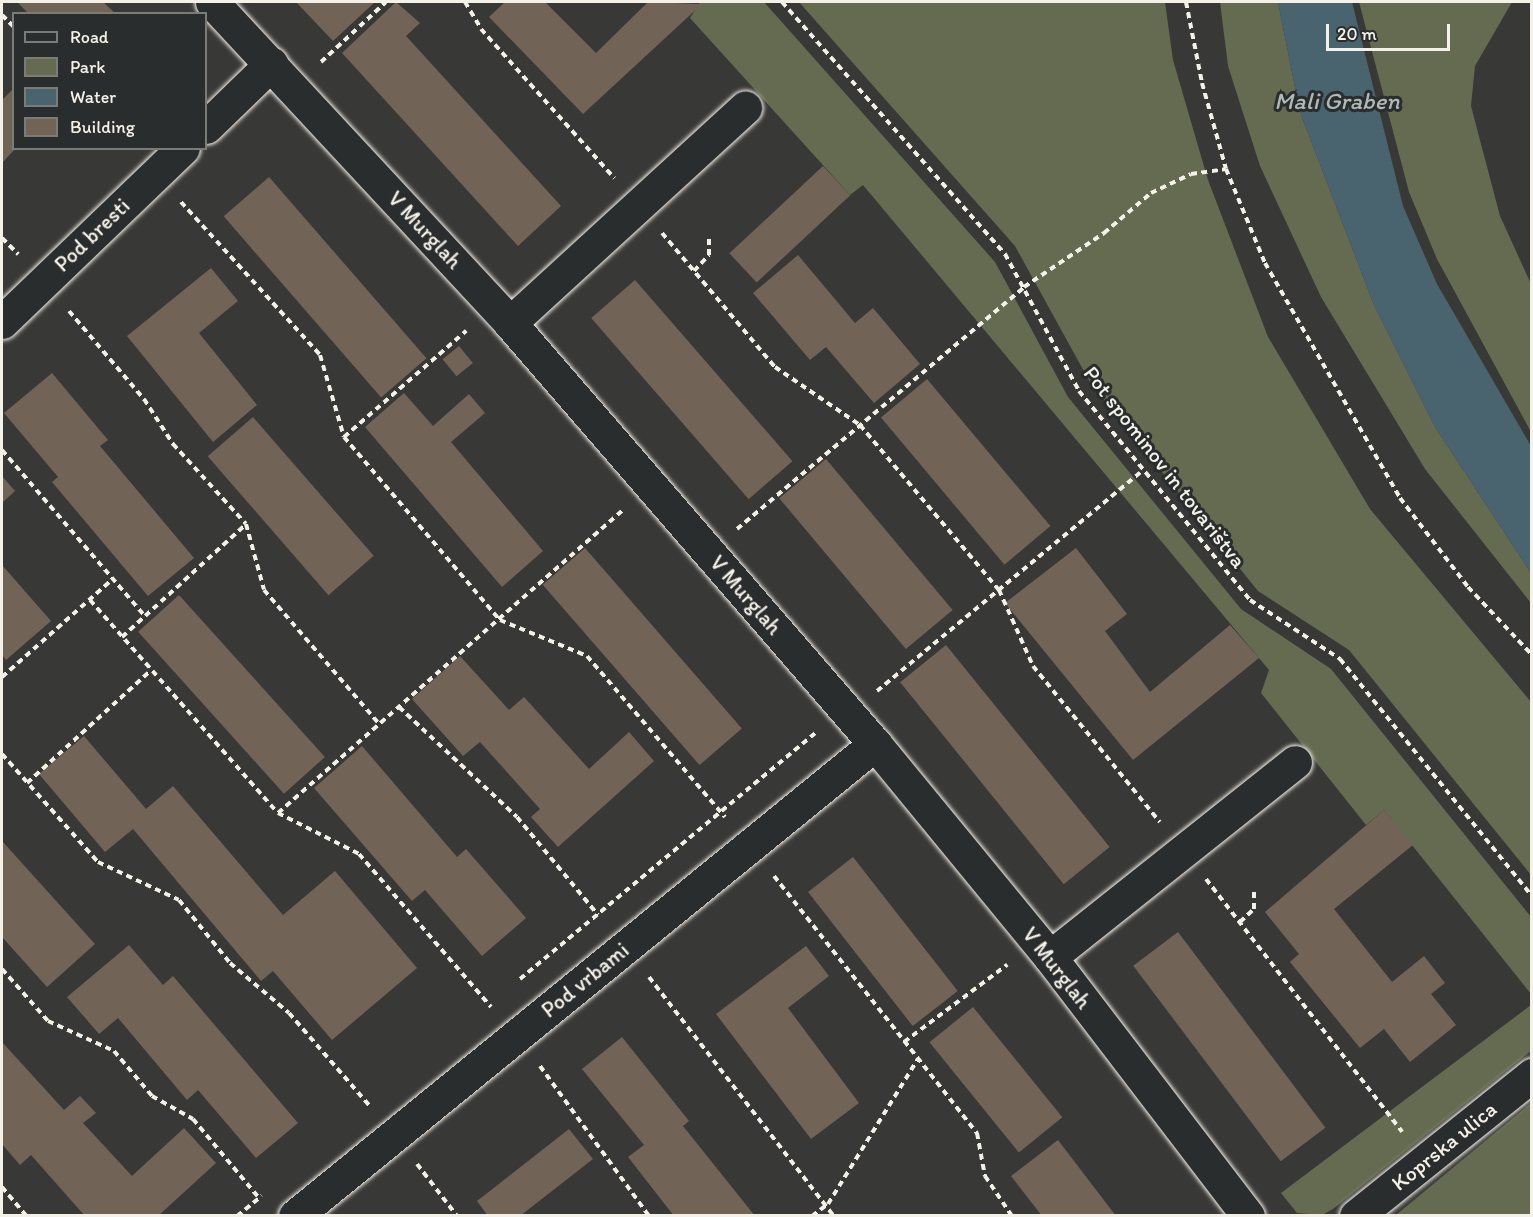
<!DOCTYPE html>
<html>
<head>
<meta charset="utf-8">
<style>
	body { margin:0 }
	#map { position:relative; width:1533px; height:1217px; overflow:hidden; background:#383836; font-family:Itim,sans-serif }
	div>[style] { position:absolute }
	.green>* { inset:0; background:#656b51 }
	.water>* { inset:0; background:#49646e }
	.building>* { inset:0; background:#716457; transform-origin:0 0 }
	.path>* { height:4px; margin-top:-2px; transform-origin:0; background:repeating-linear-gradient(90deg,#f4f1e8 0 6px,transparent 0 10.5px) }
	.roads { filter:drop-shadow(0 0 2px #f4f1e8) drop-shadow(0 0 2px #f4f1e8) }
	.minor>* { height:33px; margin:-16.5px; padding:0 16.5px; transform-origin:16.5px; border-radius:16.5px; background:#2a2d2e }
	span { translate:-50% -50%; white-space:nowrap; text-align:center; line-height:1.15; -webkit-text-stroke:6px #2a2d2e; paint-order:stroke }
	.street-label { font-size:22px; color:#f4f1e8 }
	.water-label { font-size:24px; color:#b0b9b7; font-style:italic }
	.frame { position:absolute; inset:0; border:3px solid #f4f1e8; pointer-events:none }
	.legend { position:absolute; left:12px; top:12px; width:195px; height:138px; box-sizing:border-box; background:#2a2d2e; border:2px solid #7b7b78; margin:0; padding:8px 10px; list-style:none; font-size:18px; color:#f4f1e8 }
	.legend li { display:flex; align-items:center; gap:12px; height:30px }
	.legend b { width:30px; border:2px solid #7b7b78 }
	.scale { position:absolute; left:1326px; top:24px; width:124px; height:27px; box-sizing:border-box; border:3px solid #f4f1e8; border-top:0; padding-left:8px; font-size:18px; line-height:21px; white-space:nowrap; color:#f4f1e8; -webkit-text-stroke:4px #2a2d2e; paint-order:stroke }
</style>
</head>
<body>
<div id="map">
	<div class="green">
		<div style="clip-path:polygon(700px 2px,764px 2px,995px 262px,1068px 397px,1241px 609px,1331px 669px,1531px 917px,1531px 994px,1384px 810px,1366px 825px,1261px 693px,1269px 670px,863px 185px,850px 195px,690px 18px)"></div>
		<div style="clip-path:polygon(799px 2px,1165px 2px,1173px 60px,1208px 180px,1268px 337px,1370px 509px,1531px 702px,1531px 875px,1349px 650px,1258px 591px,1091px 384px,1015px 246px)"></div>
		<div style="clip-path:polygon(1220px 2px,1278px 2px,1300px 112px,1374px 305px,1435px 427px,1531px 573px,1531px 603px,1425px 469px,1321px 297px,1260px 166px,1228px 66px)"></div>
		<div style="clip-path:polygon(1359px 2px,1512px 2px,1475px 66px,1471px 106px,1500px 216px,1531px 284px,1531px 432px,1437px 259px,1409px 192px)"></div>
		<div style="clip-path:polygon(1531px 1005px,1531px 1051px,1333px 1209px,1322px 1215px,1297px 1213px,1281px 1193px)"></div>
		<div style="clip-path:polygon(1531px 1103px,1531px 1215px,1396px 1215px)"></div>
	</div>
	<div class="water">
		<div style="clip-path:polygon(1278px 2px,1352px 2px,1403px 206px,1437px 284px,1531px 446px,1531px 573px,1435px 427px,1374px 305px,1300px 112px)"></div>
	</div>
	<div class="building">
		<div style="clip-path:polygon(17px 2px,103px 2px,116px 14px,29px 14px)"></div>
		<div style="clip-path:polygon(296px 2px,375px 2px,333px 41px)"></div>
		<div style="clip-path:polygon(396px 2px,420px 23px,406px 36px,561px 206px,518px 246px,342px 53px)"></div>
		<div style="clip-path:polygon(505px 2px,545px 2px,596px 53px,648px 2px,702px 4px,583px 114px,489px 17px)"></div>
		<div style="clip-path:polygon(14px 88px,16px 148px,2px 163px,2px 100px)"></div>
		<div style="left:823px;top:166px;width:40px;height:128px;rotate:47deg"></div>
		<div style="left:269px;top:177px;width:240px;height:60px;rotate:49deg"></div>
		<div style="clip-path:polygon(798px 255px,855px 323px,873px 308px,920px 364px,874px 403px,826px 347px,810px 360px,753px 293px)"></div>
		<div style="clip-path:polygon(211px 268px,238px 301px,199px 333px,257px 405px,213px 442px,127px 336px)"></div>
		<div style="left:635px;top:280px;width:240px;height:58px;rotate:49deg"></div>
		<div style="left:459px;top:346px;width:22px;height:21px;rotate:51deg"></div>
		<div style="clip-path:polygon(52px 373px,108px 440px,100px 446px,194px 558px,148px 596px,52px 482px,58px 477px,4px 413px)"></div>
		<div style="left:927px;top:379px;width:192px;height:60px;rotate:50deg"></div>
		<div style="clip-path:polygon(404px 393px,433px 426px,469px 394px,485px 413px,451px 442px,543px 551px,502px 587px,365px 427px)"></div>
		<div style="left:253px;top:417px;width:184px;height:60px;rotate:49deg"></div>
		<div style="left:826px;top:459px;width:197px;height:61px;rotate:50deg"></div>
		<div style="clip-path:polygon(2px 476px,15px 491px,2px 503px)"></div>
		<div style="left:585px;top:548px;width:239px;height:56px;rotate:49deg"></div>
		<div style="clip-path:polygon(1076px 548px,1127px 614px,1105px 631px,1150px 692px,1230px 625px,1259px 658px,1133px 760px,1005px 603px)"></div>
		<div style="clip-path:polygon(2px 565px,51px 621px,6px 660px,2px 655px)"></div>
		<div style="left:179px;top:595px;width:218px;height:55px;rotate:48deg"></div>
		<div style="left:946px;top:645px;width:260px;height:59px;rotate:51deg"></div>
		<div style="clip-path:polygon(460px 656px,509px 710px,524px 697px,589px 769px,629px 732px,654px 761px,558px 847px,531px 817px,540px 809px,480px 742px,463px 756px,412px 699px)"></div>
		<div style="clip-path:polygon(84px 736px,146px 809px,173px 786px,283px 915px,335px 871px,417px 968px,332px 1040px,273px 971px,261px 981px,133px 829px,105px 852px,39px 774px)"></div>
		<div style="clip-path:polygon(362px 746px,457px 857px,466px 849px,526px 918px,482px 956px,425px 890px,412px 901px,314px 788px)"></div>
		<div style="clip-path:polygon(1384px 810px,1413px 845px,1334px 909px,1392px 982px,1424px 956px,1445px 983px,1431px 994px,1456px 1025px,1410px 1062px,1384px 1029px,1360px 1048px,1290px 962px,1299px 954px,1265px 912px)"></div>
		<div style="clip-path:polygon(2px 841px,95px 944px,47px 987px,2px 937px)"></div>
		<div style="left:853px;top:857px;width:170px;height:57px;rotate:52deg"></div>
		<div style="left:1178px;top:932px;width:245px;height:56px;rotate:53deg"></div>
		<div style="clip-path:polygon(129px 945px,163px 985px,173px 976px,298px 1123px,256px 1158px,198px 1090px,187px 1100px,118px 1018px,99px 1034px,67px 997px)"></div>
		<div style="clip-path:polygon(806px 946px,829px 976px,788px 1008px,859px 1103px,811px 1139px,716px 1014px)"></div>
		<div style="left:973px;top:1007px;width:142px;height:56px;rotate:51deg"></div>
		<div style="clip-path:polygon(622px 1037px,689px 1121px,683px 1126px,755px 1216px,674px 1216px,628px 1157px,644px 1145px,582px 1069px)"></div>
		<div style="clip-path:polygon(2px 1042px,64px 1110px,80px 1096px,96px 1113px,83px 1123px,132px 1176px,184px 1128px,216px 1163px,158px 1216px,85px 1216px,31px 1155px,20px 1165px,2px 1144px)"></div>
		<div style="clip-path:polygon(569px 1129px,593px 1159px,520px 1216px,488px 1216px,477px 1201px)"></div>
		<div style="clip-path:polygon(1058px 1140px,1116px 1216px,1042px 1216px,1011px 1176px)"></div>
	</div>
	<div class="path">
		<div style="left:465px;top:2px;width:31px;rotate:59deg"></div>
		<div style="left:481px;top:29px;width:200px;rotate:48.2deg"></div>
		<div style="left:782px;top:2px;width:337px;rotate:48.5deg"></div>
		<div style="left:1005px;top:254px;width:156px;rotate:61.6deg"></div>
		<div style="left:1079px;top:391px;width:270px;rotate:50.7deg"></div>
		<div style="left:1250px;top:600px;width:108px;rotate:33.2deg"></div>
		<div style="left:1340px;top:659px;width:305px;rotate:51deg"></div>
		<div style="left:1186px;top:2px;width:83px;rotate:78.8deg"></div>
		<div style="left:1202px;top:83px;width:89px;rotate:74.4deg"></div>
		<div style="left:1226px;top:169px;width:102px;rotate:67.5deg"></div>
		<div style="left:1265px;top:263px;width:271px;rotate:60.1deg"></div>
		<div style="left:1400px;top:498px;width:112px;rotate:52.6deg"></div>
		<div style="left:1468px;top:587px;width:93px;rotate:46.7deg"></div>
		<div style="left:2px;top:15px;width:17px;rotate:45deg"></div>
		<div style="left:321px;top:62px;width:88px;rotate:-42.7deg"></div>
		<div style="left:181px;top:202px;width:207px;rotate:47.7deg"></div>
		<div style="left:320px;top:355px;width:85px;rotate:73.7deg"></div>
		<div style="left:344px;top:437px;width:240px;rotate:49.6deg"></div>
		<div style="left:500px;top:620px;width:94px;rotate:22.5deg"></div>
		<div style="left:587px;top:656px;width:212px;rotate:49.4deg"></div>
		<div style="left:662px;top:233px;width:175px;rotate:49.9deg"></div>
		<div style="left:775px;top:367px;width:103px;rotate:34.3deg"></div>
		<div style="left:860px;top:425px;width:216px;rotate:49.9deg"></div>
		<div style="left:999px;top:590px;width:83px;rotate:65.9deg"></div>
		<div style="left:1033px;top:666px;width:201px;rotate:50.9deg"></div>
		<div style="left:2px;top:238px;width:23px;rotate:45deg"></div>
		<div style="left:694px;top:271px;width:22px;rotate:-47deg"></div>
		<div style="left:709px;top:255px;width:18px;rotate:-90deg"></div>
		<div style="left:69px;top:311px;width:116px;rotate:49.6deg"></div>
		<div style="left:144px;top:399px;width:54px;rotate:57.2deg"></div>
		<div style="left:173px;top:444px;width:108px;rotate:47.6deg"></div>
		<div style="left:246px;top:524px;width:68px;rotate:74.7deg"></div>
		<div style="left:264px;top:590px;width:178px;rotate:49.3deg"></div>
		<div style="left:344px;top:437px;width:162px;rotate:-41deg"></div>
		<div style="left:2px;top:450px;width:219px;rotate:49.3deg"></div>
		<div style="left:737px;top:529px;width:375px;rotate:-40.1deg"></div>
		<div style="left:1024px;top:287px;width:97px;rotate:-34deg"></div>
		<div style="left:1104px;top:233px;width:62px;rotate:-40.4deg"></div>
		<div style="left:1151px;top:193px;width:44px;rotate:-25.4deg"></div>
		<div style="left:1191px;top:174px;width:35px;rotate:-8deg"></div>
		<div style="left:90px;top:600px;width:284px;rotate:48.6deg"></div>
		<div style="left:278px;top:813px;width:91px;rotate:26.8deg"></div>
		<div style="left:359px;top:854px;width:202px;rotate:49.2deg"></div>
		<div style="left:122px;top:637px;width:168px;rotate:-42.3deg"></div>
		<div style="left:2px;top:677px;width:149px;rotate:-41.5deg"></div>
		<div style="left:877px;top:691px;width:346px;rotate:-39.7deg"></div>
		<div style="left:399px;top:707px;width:161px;rotate:43deg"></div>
		<div style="left:517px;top:817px;width:127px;rotate:50.4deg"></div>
		<div style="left:2px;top:754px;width:144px;rotate:48.4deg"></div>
		<div style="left:98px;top:862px;width:89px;rotate:25.1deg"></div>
		<div style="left:179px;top:900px;width:81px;rotate:51deg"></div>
		<div style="left:230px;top:963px;width:77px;rotate:40.3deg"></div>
		<div style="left:289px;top:1013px;width:122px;rotate:49deg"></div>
		<div style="left:27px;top:783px;width:168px;rotate:-42.3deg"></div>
		<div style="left:278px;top:813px;width:458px;rotate:-41.3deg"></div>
		<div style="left:774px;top:876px;width:328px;rotate:51.7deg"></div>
		<div style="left:977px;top:1133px;width:44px;rotate:79.5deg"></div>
		<div style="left:985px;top:1176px;width:48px;rotate:56deg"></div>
		<div style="left:1206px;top:879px;width:320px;rotate:52.2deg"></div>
		<div style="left:1240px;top:922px;width:19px;rotate:-43deg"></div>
		<div style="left:1254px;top:909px;width:18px;rotate:-90deg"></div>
		<div style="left:2px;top:969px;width:69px;rotate:48.5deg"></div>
		<div style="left:48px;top:1021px;width:72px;rotate:24.4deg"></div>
		<div style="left:114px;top:1051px;width:59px;rotate:49.8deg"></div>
		<div style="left:152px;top:1096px;width:47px;rotate:29.3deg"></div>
		<div style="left:193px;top:1119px;width:104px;rotate:50.1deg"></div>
		<div style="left:649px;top:977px;width:302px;rotate:52.3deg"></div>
		<div style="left:520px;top:979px;width:386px;rotate:-39.8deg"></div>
		<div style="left:904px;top:1042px;width:129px;rotate:-36.8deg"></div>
		<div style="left:540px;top:1066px;width:185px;rotate:54deg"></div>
		<div style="left:417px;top:1164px;width:66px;rotate:52.4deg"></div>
		<div style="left:2px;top:1187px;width:38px;rotate:50deg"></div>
		<div style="left:237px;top:1216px;width:32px;rotate:-39deg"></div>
		<div style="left:812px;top:1216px;width:20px;rotate:-37deg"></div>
		<div style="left:828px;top:1204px;width:171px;rotate:-58.2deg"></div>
	</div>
	<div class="roads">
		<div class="minor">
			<div style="left:212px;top:2px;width:438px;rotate:47.1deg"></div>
			<div style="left:510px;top:323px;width:557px;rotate:49.08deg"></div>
			<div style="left:875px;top:744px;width:276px;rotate:50.6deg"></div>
			<div style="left:1050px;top:957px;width:326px;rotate:52.6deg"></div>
			<div style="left:206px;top:127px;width:91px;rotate:-44.1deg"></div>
			<div style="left:2px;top:322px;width:251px;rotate:-43.9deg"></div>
			<div style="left:510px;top:323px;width:319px;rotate:-42.5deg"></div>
			<div style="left:1050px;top:957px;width:313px;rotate:-38.5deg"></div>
			<div style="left:295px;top:1216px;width:748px;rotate:-39.14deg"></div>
			<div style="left:1356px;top:1216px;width:226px;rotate:-38.7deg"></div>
		</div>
	</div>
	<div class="street-label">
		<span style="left:425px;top:230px;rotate:47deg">V Murglah</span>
		<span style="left:92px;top:235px;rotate:-44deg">Pod bresti</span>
		<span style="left:1165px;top:467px;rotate:52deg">Pot spominov in tovarištva</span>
		<span style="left:746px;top:595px;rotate:49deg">V Murglah</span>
		<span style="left:1057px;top:968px;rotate:52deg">V Murglah</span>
		<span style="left:585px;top:980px;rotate:-39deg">Pod vrbami</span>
		<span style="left:1444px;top:1146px;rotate:-39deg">Koprska ulica</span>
	</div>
	<div class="water-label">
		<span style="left:1337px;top:101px">Mali Graben</span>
	</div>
	<div class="frame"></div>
	<ul class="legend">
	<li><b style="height:8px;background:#2a2d2e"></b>Road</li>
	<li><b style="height:16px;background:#656b51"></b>Park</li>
	<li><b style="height:16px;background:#49646e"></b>Water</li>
	<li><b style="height:16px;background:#716457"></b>Building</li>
	</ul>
	<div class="scale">20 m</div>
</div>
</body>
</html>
